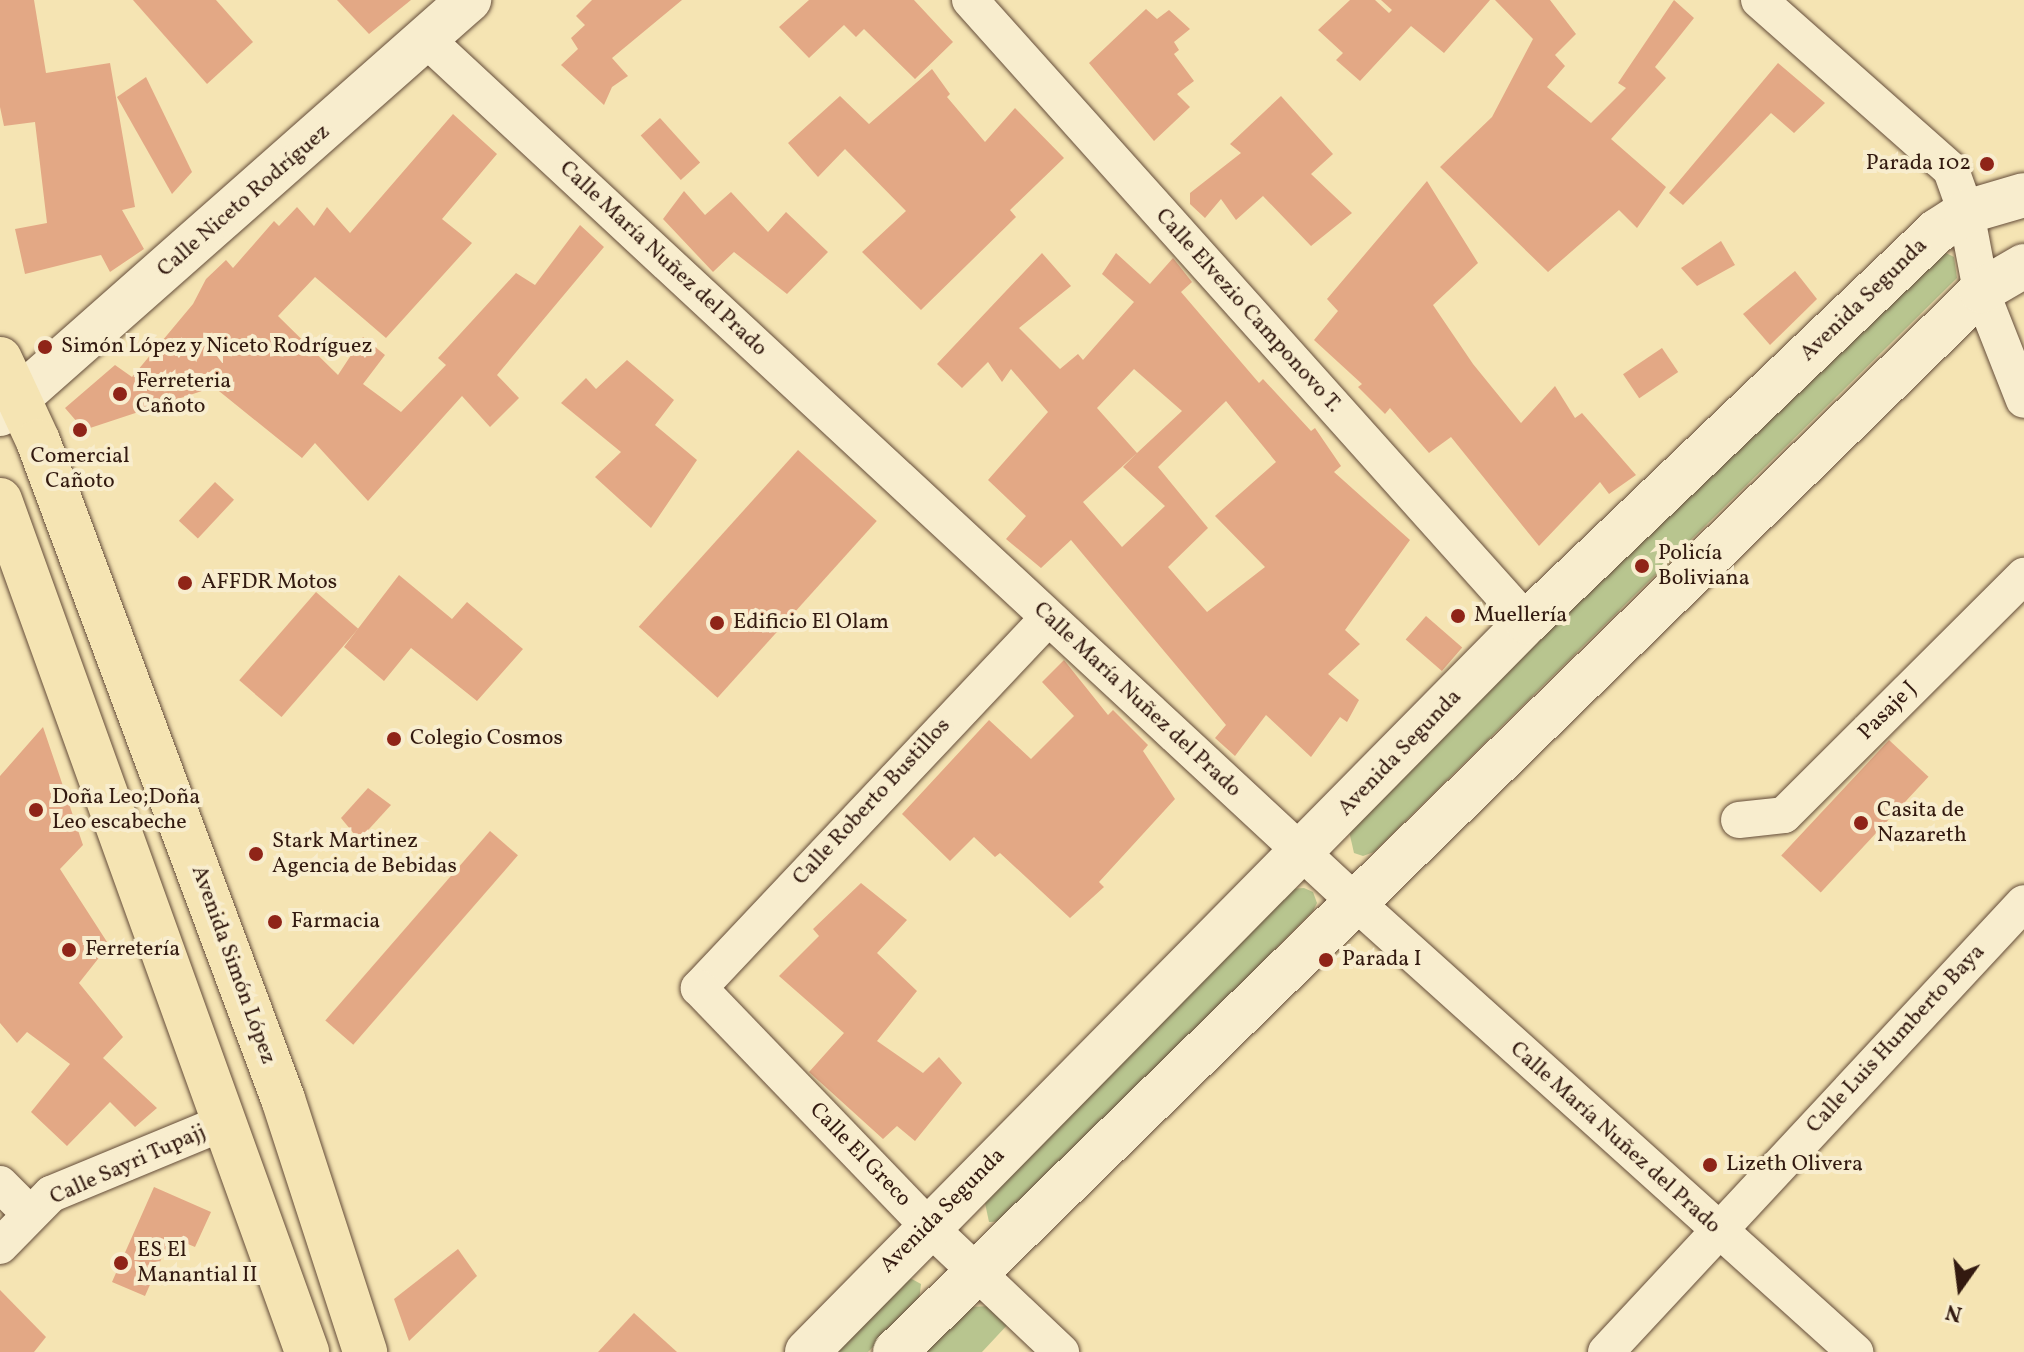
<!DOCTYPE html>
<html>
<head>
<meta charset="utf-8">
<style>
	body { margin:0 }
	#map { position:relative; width:2024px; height:1352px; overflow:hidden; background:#f5e4b3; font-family:Vollkorn,serif }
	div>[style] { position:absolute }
	.green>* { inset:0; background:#b8c58f }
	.building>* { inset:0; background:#e3a885; transform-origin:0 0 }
	.roads { filter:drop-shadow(0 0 2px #644c39) drop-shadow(0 0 2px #644c39) }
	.minor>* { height:36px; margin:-18px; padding:0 18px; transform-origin:18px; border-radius:18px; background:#f8edce }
	.tertiary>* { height:44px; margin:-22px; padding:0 22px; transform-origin:22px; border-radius:22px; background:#f8edce }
	.secondary>* { height:44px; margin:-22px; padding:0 22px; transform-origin:22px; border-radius:22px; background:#f8edce }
	.primary>* { height:44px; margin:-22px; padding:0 22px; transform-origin:22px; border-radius:22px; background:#f5e4b3 }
	.dots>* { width:22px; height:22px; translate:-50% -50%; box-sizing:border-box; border:4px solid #f8edce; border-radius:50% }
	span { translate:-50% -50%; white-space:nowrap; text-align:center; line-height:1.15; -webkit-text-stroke:8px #f8edce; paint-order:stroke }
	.poi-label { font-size:22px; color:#331a10 }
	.right { translate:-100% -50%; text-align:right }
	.left { translate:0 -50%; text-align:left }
	.street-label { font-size:22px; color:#331a10 }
	.north { position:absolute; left:1920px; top:1248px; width:80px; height:80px; -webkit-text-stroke:6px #f8edce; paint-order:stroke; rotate:194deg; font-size:22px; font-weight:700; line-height:32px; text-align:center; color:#331a10 }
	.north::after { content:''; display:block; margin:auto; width:28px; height:36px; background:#331a10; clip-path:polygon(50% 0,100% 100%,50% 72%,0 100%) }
</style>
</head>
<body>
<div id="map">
	<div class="green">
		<div style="clip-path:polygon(1944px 252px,1954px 257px,1957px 278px,1374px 852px,1363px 856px,1354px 853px,1349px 831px,1532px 642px)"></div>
		<div style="clip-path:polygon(1304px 888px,1313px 892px,1317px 903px,1313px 911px,1007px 1221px,989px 1222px,985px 1203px,1289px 889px)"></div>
		<div style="clip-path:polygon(910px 1278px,921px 1284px,919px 1301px,868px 1352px,830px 1352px)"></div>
		<div style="clip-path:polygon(994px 1306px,1011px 1321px,982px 1352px,921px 1352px,965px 1307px)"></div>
	</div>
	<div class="building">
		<div style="clip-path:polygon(0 0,34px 0,46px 73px,110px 63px,135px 207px,122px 210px,144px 249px,110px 272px,101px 255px,25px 274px,15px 229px,47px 223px,35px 122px,4px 126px,0 107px)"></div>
		<div style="clip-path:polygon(133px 0,216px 0,253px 42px,207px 84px)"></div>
		<div style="clip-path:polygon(337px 0,411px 0,369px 34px)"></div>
		<div style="clip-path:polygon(592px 0,682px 0,612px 58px,628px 76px,612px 87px,604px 105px,561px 65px,578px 49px,571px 38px,585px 25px,576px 16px)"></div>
		<div style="clip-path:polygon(809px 0,914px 0,953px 42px,915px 79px,864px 29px,856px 37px,844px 25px,809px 58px,779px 27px)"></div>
		<div style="clip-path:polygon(1350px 0,1375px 0,1389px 13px,1392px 10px,1381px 0,1490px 0,1444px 53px,1411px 26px,1360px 81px,1336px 60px,1343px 53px,1318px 30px)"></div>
		<div style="clip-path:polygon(1495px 0,1550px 0,1576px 34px,1555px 55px,1565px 66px,1547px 87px,1591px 123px,1626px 88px,1618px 83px,1674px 0,1694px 18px,1655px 67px,1666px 78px,1611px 139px,1666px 187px,1637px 228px,1619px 210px,1548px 272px,1440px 167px,1492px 117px,1533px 39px)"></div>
		<div style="clip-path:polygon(1146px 9px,1157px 19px,1169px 10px,1190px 29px,1174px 42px,1179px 50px,1174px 54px,1194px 81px,1177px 94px,1190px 107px,1154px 141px,1089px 63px)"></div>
		<div style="clip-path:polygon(1778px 63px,1825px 103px,1794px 133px,1771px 113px,1683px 205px,1669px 193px)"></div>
		<div style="clip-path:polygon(932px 69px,950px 94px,947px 97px,985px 142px,1015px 108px,1064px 158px,1010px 210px,1016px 217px,921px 310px,862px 252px,906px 211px,845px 149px,818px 177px,788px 143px,840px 96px,869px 124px)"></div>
		<div style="clip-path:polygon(146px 77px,192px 172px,172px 194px,117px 97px)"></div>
		<div style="clip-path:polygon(1281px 96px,1333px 154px,1311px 174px,1352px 213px,1311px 246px,1263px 196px,1236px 220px,1221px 199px,1205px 218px,1190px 204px,1190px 193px,1241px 153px,1230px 144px)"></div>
		<div style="clip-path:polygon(453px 114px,497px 154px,442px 219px,472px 243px,386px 338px,315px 277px,278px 316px,338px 375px,363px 337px,385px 355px,363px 384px,401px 412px,446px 365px,438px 358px,516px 273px,535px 285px,580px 225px,604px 247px,497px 375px,519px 398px,490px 427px,462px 396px,368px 501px,315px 443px,302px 458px,214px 387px,84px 430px,65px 408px,115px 365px,132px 377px,193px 304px,206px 279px,226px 260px,233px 268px,274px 221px,279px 226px,297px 207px,314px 226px,327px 207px,350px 233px)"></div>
		<div style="left:660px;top:118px;width:60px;height:26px;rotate:48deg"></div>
		<div style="clip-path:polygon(1427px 181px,1478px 263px,1433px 305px,1473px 364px,1521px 423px,1555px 386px,1575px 418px,1582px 413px,1636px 475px,1609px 494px,1600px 482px,1539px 546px,1451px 437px,1429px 453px,1390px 408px,1385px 414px,1358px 387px,1362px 384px,1314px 340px,1338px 311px,1327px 299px)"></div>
		<div style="clip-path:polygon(684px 191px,705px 215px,731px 192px,768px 232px,786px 212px,828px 252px,787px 294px,734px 252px,713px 272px,663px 219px)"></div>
		<div style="clip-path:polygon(1721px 241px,1735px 265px,1697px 286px,1681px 268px)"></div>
		<div style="clip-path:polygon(evenodd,1042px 253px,1071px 286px,1019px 328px,1060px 369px,1078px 354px,1083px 360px,1134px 302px,1102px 274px,1116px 253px,1150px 284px,1173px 258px,1192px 282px,1181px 292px,1259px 383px,1263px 379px,1311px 431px,1315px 428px,1341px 466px,1334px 472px,1410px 540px,1345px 630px,1360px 644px,1328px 674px,1359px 700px,1347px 722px,1340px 717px,1311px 757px,1266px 715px,1235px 756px,1215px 738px,1226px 725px,1071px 540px,1041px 568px,1006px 539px,1026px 516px,988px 480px,1048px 412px,1011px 369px,1002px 382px,988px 362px,962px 388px,937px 364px,1042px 253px,1134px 369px,1182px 411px,1137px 453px,1097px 408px,1134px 369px,1042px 253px,1226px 401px,1276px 462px,1215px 516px,1265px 567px,1207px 612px,1168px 567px,1208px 528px,1158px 467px,1226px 401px,1042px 253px,1137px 453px,1123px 467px,1165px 506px,1122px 547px,1083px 502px,1137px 453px)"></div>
		<div style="clip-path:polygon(1795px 271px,1817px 299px,1770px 345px,1743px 314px)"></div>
		<div style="left:1662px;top:348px;width:29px;height:47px;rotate:56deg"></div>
		<div style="clip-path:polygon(627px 360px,674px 400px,655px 425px,697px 460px,651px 528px,595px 477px,621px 452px,561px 403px,586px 378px,596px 389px)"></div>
		<div style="left:798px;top:450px;width:106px;height:238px;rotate:42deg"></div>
		<div style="left:215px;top:482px;width:26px;height:53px;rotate:43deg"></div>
		<div style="clip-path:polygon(399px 575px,452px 619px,467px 602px,523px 649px,477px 701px,411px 648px,384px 681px,344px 647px)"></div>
		<div style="left:316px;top:592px;width:56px;height:117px;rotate:41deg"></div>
		<div style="left:1426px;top:616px;width:48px;height:31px;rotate:41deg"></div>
		<div style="clip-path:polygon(1064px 660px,1108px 715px,1113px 710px,1148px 745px,1143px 751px,1175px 799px,1099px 882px,1104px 887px,1070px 918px,1000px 853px,995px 857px,974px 837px,950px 861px,902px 814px,989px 720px,1031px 759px,1074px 716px,1042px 682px)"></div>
		<div style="clip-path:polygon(43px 727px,83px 845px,60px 869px,109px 945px,79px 983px,123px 1037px,103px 1058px,157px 1108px,135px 1127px,110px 1102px,67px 1146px,31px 1112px,70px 1064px,27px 1032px,17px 1043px,0 1023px,0 776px)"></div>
		<div style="left:1889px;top:740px;width:54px;height:158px;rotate:43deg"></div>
		<div style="clip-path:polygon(368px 788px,391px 805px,359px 840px,341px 818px)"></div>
		<div style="left:490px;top:831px;width:37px;height:251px;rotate:41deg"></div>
		<div style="clip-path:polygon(861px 883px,907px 920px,877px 953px,917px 991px,877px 1041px,923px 1073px,939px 1057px,962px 1083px,915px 1141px,897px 1126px,883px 1139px,809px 1072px,844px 1033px,779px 976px,819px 936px,813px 929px)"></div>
		<div style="clip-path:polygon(154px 1187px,211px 1212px,195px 1247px,171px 1237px,145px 1296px,112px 1282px)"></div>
		<div style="clip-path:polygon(458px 1249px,477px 1276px,409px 1341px,394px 1299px)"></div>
		<div style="clip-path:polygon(0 1290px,46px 1337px,34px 1352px,0 1352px)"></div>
		<div style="clip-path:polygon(634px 1313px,677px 1352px,598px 1352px)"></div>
	</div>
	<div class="roads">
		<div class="minor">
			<div style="left:970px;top:0;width:835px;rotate:48.16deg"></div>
			<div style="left:1759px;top:0;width:256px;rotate:41.5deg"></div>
			<div style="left:1951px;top:170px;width:45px;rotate:70.3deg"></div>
			<div style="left:1966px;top:212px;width:80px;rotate:79.2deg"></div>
			<div style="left:1981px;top:291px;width:117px;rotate:68.5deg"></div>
			<div style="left:427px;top:40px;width:1264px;rotate:42.88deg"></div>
			<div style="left:1353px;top:900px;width:676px;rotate:42deg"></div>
			<div style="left:1048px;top:618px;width:509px;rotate:133.33deg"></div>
			<div style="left:699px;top:988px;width:329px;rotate:46.1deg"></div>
			<div style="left:927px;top:1225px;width:185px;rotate:43.5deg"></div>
			<div style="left:1739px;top:820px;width:45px;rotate:-6.3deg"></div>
			<div style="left:1784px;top:815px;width:339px;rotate:-44.9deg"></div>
			<div style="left:0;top:1184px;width:42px;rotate:45deg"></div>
			<div style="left:0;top:1246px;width:73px;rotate:-45.6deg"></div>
			<div style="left:51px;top:1194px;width:188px;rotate:-22.5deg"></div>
			<div style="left:1606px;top:1352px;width:613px;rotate:-47.05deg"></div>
		</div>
		<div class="tertiary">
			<div style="left:0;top:414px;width:626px;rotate:-41.44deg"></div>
		</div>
		<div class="secondary">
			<div style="left:807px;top:1352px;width:1025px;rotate:-45.4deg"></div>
			<div style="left:1527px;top:622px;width:567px;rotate:-43.64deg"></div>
			<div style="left:1937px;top:231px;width:35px;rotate:-33deg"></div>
			<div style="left:1966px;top:212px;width:60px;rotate:-16.3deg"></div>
			<div style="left:895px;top:1352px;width:1518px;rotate:-44.33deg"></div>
			<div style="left:1981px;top:291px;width:50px;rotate:-30.2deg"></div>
		</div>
		<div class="primary">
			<div style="left:0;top:359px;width:90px;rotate:65.1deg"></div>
			<div style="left:38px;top:441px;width:702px;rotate:69.58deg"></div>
			<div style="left:283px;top:1099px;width:266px;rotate:72deg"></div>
			<div style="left:0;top:500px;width:906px;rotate:70.18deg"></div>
		</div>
	</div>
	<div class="dots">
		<div style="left:1987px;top:164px;background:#8f2418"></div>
		<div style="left:45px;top:347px;background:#8f2418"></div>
		<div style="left:120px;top:394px;background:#8f2418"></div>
		<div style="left:80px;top:430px;background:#8f2418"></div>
		<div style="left:1642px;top:566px;background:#8f2418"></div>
		<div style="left:185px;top:583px;background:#8f2418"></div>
		<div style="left:1458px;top:616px;background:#8f2418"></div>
		<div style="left:717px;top:623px;background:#8f2418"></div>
		<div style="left:394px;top:739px;background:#8f2418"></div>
		<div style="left:36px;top:810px;background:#8f2418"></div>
		<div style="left:1861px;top:823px;background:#8f2418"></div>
		<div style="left:256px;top:854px;background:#8f2418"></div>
		<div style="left:275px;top:922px;background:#8f2418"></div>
		<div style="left:69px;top:950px;background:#8f2418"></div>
		<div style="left:1326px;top:960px;background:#8f2418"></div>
		<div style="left:1710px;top:1165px;background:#8f2418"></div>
		<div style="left:121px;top:1263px;background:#8f2418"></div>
	</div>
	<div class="poi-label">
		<span class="right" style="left:1971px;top:164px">Parada 102</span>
		<span class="left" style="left:61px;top:347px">Simón López y Niceto Rodríguez</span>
		<span class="left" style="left:136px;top:394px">Ferreteria<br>Cañoto</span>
		<span style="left:80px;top:469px">Comercial<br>Cañoto</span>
		<span class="left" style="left:1658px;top:566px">Policía<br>Boliviana</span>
		<span class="left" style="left:201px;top:583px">AFFDR Motos</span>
		<span class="left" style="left:1474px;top:616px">Muellería</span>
		<span class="left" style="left:733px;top:623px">Edificio El Olam</span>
		<span class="left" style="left:410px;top:739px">Colegio Cosmos</span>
		<span class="left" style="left:52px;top:810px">Doña Leo;Doña<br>Leo escabeche</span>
		<span class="left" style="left:1877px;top:823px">Casita de<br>Nazareth</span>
		<span class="left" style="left:272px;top:854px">Stark Martinez<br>Agencia de Bebidas</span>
		<span class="left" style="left:291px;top:922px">Farmacia</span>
		<span class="left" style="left:85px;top:950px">Ferretería</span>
		<span class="left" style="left:1342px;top:960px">Parada I</span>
		<span class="left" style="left:1726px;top:1165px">Lizeth Olivera</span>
		<span class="left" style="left:137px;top:1263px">ES El<br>Manantial II</span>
	</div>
	<div class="street-label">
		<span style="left:244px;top:201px;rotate:-41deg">Calle Niceto Rodríguez</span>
		<span style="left:663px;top:259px;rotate:43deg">Calle María Nuñez del Prado</span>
		<span style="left:1864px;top:300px;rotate:-44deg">Avenida Segunda</span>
		<span style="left:1248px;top:311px;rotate:48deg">Calle Elvezio Camponovo T.</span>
		<span style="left:1137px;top:700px;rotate:43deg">Calle María Nuñez del Prado</span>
		<span style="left:1888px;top:711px;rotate:-45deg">Pasaje J</span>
		<span style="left:1400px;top:753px;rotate:-46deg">Avenida Segunda</span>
		<span style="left:872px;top:802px;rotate:-47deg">Calle Roberto Bustillos</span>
		<span style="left:233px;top:965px;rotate:70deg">Avenida Simón López</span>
		<span style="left:1896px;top:1039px;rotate:-47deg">Calle Luis Humberto Baya</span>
		<span style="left:1615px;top:1138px;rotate:42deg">Calle María Nuñez del Prado</span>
		<span style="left:860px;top:1155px;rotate:46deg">Calle El Greco</span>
		<span style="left:128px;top:1165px;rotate:-24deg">Calle Sayri Tupajj</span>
		<span style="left:943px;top:1211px;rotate:-45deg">Avenida Segunda</span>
	</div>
	<div class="north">N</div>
</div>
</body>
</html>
